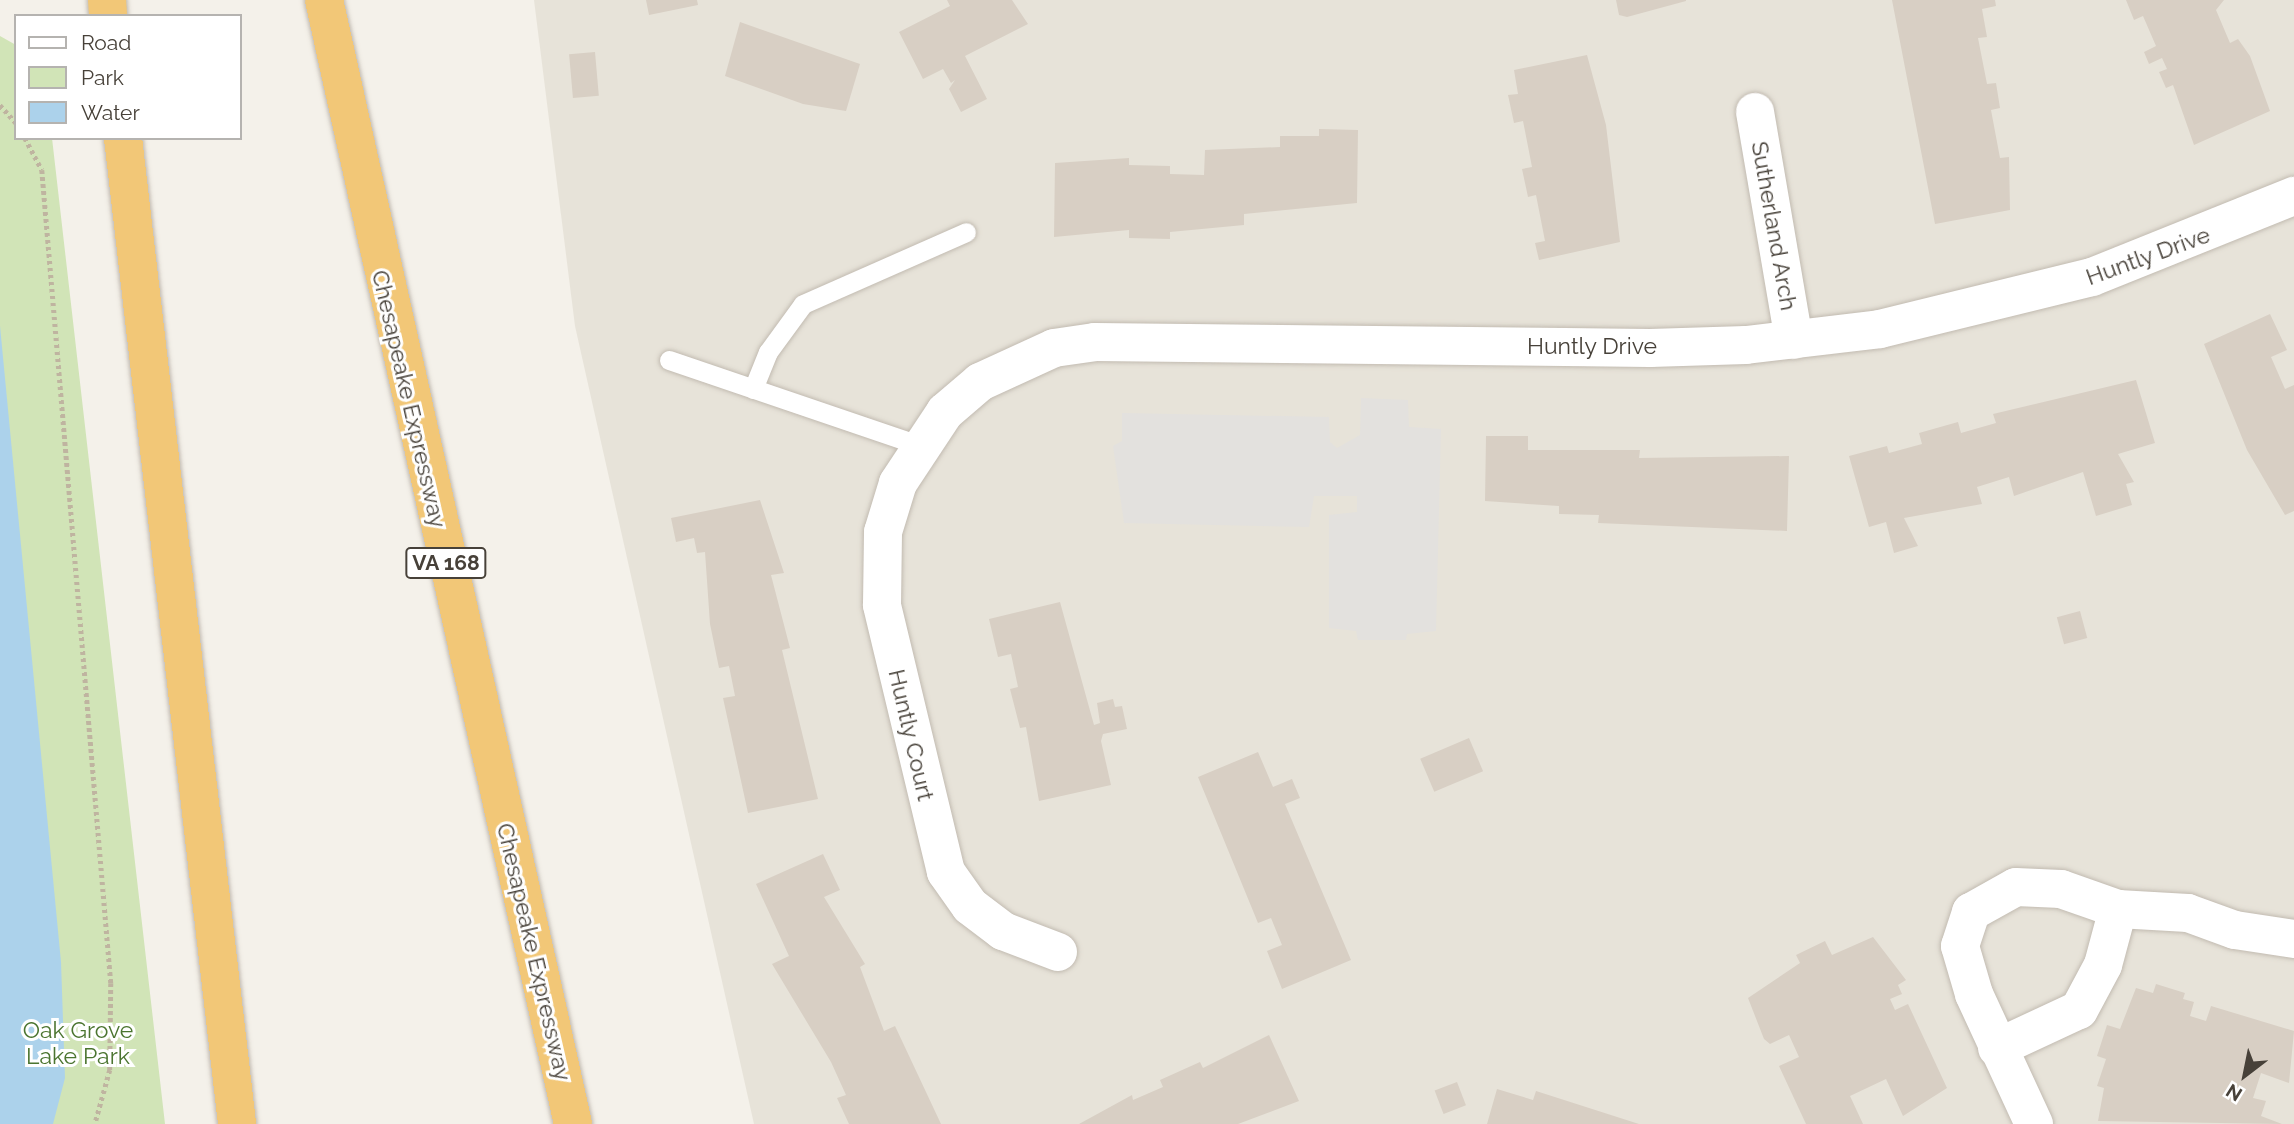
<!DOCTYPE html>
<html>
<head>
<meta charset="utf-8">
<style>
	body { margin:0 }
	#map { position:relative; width:2294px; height:1124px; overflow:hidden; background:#f4f1ea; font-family:Raleway,sans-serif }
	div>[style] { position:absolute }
	.residential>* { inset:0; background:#e7e3d9 }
	.green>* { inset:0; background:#d1e4b7 }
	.parking>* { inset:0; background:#e3e1de }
	.water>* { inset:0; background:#acd2eb }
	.building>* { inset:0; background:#d8cfc4; transform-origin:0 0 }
	.path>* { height:4.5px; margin-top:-2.25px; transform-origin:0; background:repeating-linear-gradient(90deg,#bfb4a0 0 3.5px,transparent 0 7px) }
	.roads { filter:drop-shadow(0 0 2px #c2bbb1) drop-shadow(0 0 2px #c2bbb1) }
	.service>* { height:19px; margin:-9.5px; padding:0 9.5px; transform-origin:9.5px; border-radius:9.5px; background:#fff }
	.minor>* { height:38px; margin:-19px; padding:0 19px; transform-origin:19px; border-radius:19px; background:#fff }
	.motorway>* { height:38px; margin:-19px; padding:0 19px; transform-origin:19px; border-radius:19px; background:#f2c777 }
	span { translate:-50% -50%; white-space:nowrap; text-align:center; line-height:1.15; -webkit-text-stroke:6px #fff; paint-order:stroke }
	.shield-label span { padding:2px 5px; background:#fff; border:2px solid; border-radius:5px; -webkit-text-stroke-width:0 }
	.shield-label { font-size:21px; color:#474139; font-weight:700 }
	.street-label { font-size:23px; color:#474139 }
	.park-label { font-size:23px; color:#4b7530 }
	.legend { position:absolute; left:14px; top:14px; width:228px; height:126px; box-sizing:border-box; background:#fff; border:2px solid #b5b3b0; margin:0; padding:9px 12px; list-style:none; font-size:21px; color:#474139 }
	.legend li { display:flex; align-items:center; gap:14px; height:35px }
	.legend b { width:35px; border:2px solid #b5b3b0 }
	.north { position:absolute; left:2210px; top:1040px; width:70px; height:70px; -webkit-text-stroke:5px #fff; paint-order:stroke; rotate:212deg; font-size:19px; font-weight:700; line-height:28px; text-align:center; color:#474139 }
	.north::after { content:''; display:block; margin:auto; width:24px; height:32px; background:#474139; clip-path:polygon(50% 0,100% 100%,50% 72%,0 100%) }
</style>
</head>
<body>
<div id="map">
	<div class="residential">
		<div style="clip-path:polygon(534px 0,2294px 0,2294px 1124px,754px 1124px,575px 326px)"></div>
	</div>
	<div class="green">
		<div style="clip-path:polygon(0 36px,16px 45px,16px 138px,52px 138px,165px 1124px,0 1124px)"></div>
	</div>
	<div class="parking">
		<div style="clip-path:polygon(1361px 398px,1408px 400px,1409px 427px,1441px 429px,1436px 631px,1407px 634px,1406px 640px,1358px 640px,1356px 631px,1329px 628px,1329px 515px,1357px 512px,1357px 496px,1314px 496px,1309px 527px,1124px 523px,1113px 446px,1122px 441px,1122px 413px,1329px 417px,1330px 442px,1337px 448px,1360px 435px)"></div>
	</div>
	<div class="water">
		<div style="clip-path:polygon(0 326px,61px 962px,65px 1078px,53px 1124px,0 1124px)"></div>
	</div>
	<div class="building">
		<div style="clip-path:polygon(646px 0,697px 0,698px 5px,649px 15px)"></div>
		<div style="clip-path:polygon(947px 0,1012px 0,1028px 24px,965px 56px,987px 99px,961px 112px,949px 89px,955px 80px,951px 83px,943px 69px,923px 79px,899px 32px,950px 6px)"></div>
		<div style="clip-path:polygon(1616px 0,1686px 0,1686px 1px,1627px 17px,1619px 15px)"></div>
		<div style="clip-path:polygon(1892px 0,1995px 0,1996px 6px,1982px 9px,1987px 37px,1978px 38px,1987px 84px,1996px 83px,2000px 108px,1991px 110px,2000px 158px,2009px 157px,2010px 210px,1935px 224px)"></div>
		<div style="clip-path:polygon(2126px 0,2224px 0,2216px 10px,2230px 43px,2238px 39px,2250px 56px,2270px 111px,2194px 145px,2173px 85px,2166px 88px,2159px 72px,2167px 69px,2162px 58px,2149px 64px,2144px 52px,2156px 46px,2143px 16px,2134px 20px)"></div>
		<div style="clip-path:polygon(740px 22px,860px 64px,846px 111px,803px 104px,725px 76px)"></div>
		<div style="left:595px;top:52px;width:44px;height:26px;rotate:85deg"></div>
		<div style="clip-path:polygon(1587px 55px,1606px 125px,1620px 242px,1539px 260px,1535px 243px,1545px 241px,1536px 195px,1528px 197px,1522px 169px,1532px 167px,1523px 121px,1514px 123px,1508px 95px,1518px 94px,1514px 70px)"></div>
		<div style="clip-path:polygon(1319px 129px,1358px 130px,1357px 203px,1244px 214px,1244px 225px,1170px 232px,1170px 239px,1129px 238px,1129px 230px,1054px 237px,1055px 163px,1129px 158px,1129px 165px,1170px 166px,1170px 174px,1204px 175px,1205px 150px,1280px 147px,1280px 136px,1319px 136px)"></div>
		<div style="clip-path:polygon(2270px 314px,2287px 350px,2271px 357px,2285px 389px,2294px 385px,2294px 511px,2285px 515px,2247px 450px,2204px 344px)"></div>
		<div style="clip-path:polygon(2136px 380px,2155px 443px,2118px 454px,2134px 482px,2126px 484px,2132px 505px,2096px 516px,2083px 472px,2014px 496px,2009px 477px,1977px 487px,1982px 504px,1904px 518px,1918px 546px,1894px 553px,1886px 522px,1869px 527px,1849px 456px,1887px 446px,1889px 453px,1922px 444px,1919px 433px,1958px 422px,1961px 433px,1996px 423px,1993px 414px)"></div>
		<div style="clip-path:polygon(1486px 436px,1528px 436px,1528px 450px,1640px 450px,1639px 458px,1789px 456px,1787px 531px,1598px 523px,1599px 515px,1559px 514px,1559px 506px,1485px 501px)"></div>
		<div style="clip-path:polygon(760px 500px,784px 573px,771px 575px,790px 648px,782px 650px,818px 799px,748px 813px,723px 698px,735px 696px,729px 666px,719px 668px,710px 624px,705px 552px,697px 553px,694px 538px,676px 542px,671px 518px)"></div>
		<div style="clip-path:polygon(1060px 602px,1094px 725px,1100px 723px,1097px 703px,1113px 699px,1115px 707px,1122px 706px,1127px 729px,1103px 734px,1101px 741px,1111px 785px,1039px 801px,1026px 727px,1020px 728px,1010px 689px,1018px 687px,1011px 654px,998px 657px,989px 619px)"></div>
		<div style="left:2080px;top:611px;width:28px;height:24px;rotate:75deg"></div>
		<div style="left:1469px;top:738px;width:36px;height:53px;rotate:67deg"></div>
		<div style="clip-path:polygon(1258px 752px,1273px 787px,1292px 779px,1300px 798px,1285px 804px,1351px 960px,1282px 989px,1267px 951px,1282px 945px,1271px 918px,1258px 923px,1198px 777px)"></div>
		<div style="clip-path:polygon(823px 854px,840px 890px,824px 897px,865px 964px,860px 967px,884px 1031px,895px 1026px,941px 1124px,849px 1124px,837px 1098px,846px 1095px,831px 1062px,772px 964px,789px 956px,756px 884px)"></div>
		<div style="clip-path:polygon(1873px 937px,1906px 980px,1898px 985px,1902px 994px,1890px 999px,1895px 1010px,1908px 1004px,1947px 1088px,1903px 1116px,1886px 1079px,1850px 1096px,1863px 1124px,1806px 1124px,1779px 1066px,1799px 1057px,1789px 1035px,1770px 1044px,1764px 1039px,1748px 998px,1800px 963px,1796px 955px,1825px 941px,1832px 955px)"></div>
		<div style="clip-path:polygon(2156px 984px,2185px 993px,2183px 999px,2194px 1002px,2190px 1016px,2206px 1021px,2211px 1006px,2294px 1031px,2289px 1083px,2261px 1073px,2253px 1098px,2266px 1101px,2261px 1116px,2282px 1124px,2098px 1121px,2104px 1088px,2097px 1086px,2106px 1059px,2097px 1056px,2107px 1025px,2120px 1029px,2136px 988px,2153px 993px)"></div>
		<div style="clip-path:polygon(1269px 1035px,1299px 1101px,1238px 1124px,1079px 1124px,1132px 1095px,1133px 1100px,1163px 1087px,1160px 1080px,1200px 1062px,1203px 1068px)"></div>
		<div style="left:1457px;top:1082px;width:25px;height:24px;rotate:69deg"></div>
		<div style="clip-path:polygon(1497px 1089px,1533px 1100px,1536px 1091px,1639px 1124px,1487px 1124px)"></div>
	</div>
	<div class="path">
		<div style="left:0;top:105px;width:24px;rotate:48deg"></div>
		<div style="left:25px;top:138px;width:36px;rotate:62deg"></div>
		<div style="left:42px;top:170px;width:816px;rotate:85.15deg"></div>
		<div style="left:111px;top:983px;width:87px;rotate:90.7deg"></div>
		<div style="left:110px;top:1070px;width:56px;rotate:105.5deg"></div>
	</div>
	<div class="roads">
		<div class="service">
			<div style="left:669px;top:360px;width:263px;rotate:18.8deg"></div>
			<div style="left:753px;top:389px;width:40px;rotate:-68deg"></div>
			<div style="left:768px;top:352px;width:59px;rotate:-53.9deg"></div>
			<div style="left:803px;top:304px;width:178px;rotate:-23.8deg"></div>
		</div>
		<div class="minor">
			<div style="left:1755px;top:112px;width:231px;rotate:80.3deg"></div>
			<div style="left:1058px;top:952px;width:59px;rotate:-159.1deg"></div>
			<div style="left:1003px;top:931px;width:41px;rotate:-142.9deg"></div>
			<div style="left:970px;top:906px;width:42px;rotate:-125.2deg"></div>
			<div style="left:946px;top:872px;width:275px;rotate:-103.5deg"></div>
			<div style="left:882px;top:605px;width:73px;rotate:-89.2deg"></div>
			<div style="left:883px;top:532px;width:51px;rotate:-73deg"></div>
			<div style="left:898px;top:483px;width:85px;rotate:-56.5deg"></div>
			<div style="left:945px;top:412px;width:46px;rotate:-40.6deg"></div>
			<div style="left:980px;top:382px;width:81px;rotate:-24.7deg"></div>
			<div style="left:1054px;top:348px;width:41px;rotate:-8.3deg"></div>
			<div style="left:1095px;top:342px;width:555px;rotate:0.62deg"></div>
			<div style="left:1650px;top:348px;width:96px;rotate:-1.8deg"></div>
			<div style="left:1746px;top:345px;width:135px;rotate:-6.8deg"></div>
			<div style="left:1880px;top:329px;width:218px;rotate:-13.8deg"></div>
			<div style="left:2092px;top:277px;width:218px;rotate:-21.9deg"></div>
			<div style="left:1997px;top:1048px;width:90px;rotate:-24.9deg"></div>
			<div style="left:2079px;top:1010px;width:51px;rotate:-61.9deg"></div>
			<div style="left:2103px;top:965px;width:58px;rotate:-75deg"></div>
			<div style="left:2034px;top:1124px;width:143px;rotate:-114.8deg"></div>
			<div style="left:1974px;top:994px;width:50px;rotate:-106.3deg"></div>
			<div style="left:1960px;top:946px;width:36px;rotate:-72deg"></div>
			<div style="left:1971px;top:912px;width:51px;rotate:-29.1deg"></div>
			<div style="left:2016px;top:887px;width:45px;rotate:2.5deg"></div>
			<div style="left:2061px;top:889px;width:60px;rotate:19.3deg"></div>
			<div style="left:2118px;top:909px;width:70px;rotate:3.3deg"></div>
			<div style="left:2188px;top:913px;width:50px;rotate:19.9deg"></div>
			<div style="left:2235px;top:930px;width:60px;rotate:8.7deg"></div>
		</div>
		<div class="motorway">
			<div style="left:107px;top:0;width:16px;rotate:86deg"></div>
			<div style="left:324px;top:0;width:1151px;rotate:77.51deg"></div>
			<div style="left:123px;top:138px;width:993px;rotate:83.4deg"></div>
		</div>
	</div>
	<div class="shield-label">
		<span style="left:446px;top:563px">VA 168</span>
	</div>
	<div class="street-label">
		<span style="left:1774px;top:226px;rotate:80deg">Sutherland Arch</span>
		<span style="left:2148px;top:256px;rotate:-20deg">Huntly Drive</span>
		<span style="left:1592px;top:346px">Huntly Drive</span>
		<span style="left:409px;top:399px;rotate:77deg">Chesapeake Expressway</span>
		<span style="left:911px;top:735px;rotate:77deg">Huntly Court</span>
		<span style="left:534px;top:952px;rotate:77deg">Chesapeake Expressway</span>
	</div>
	<div class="park-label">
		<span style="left:78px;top:1043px">Oak Grove<br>Lake Park</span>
	</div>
	<ul class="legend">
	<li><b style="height:9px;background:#fff"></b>Road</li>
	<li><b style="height:19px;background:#d1e4b7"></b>Park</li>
	<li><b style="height:19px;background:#acd2eb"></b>Water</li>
	</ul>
	<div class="north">N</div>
</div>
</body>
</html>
